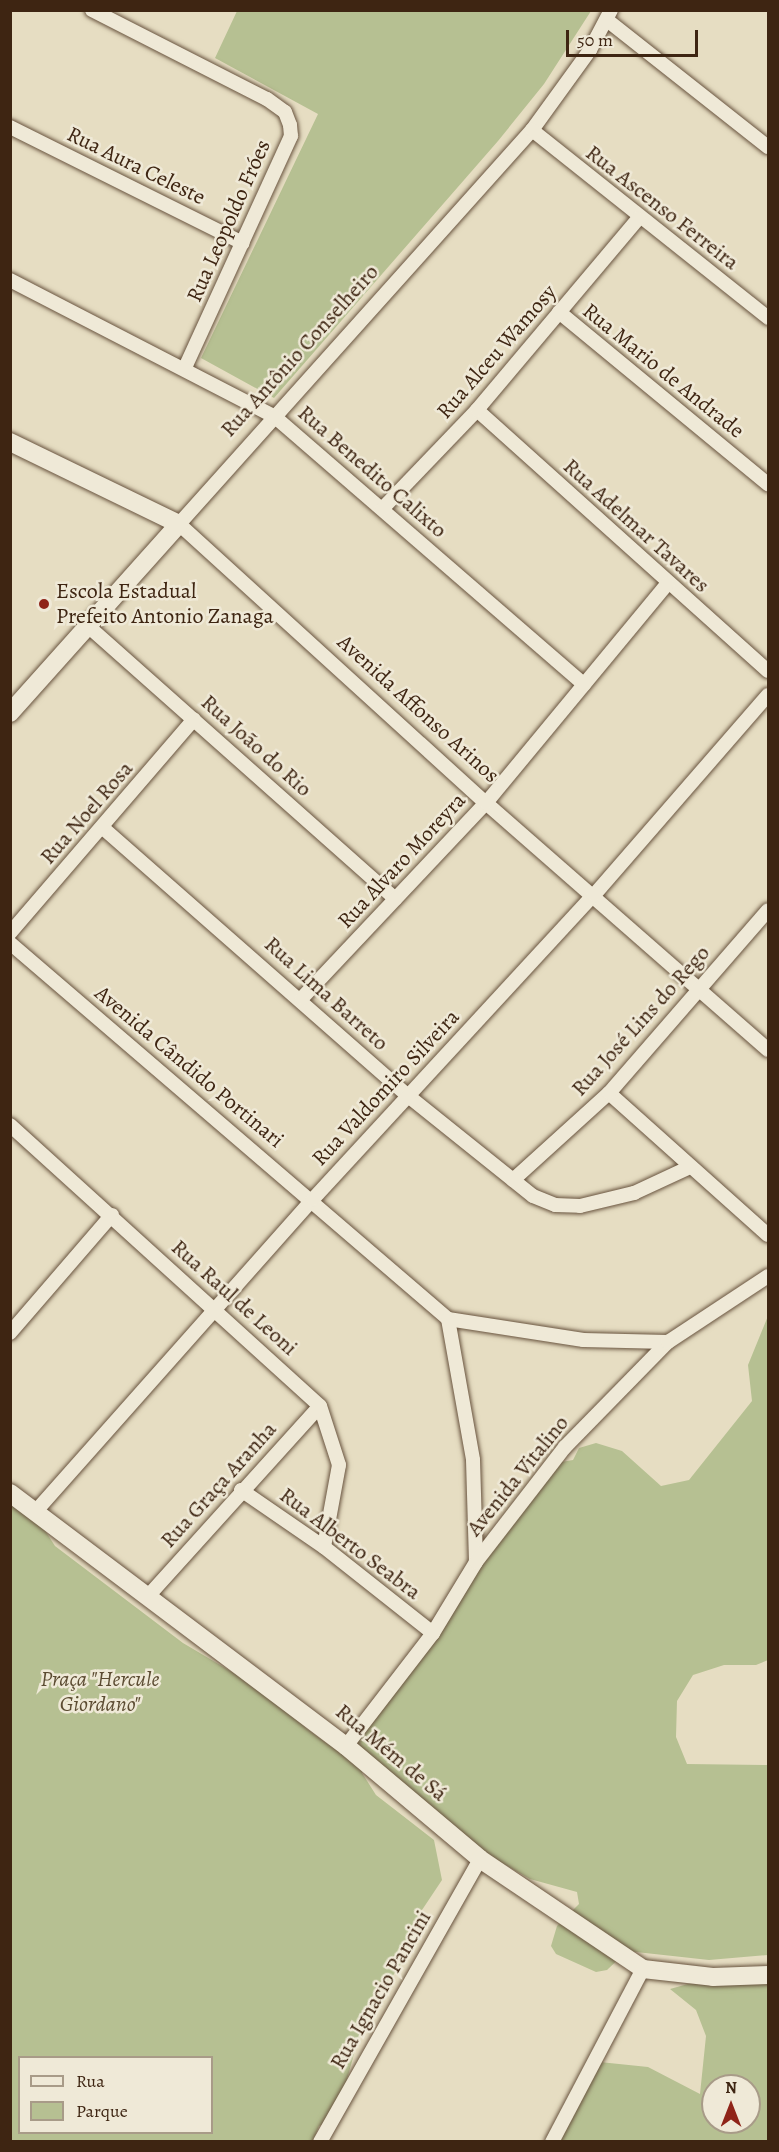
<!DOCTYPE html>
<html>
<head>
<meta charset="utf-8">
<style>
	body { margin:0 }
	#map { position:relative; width:779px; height:2152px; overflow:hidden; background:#e6ddc2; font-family:Alegreya,serif }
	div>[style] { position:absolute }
	.green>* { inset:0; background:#b6c092 }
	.roads { filter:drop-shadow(0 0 2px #68533e) drop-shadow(0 0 2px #68533e) }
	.minor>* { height:14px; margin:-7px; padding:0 7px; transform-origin:7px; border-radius:7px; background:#efe9d7 }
	.tertiary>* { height:18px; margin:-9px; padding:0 9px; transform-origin:9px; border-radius:9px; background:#efe9d7 }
	.dots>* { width:16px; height:16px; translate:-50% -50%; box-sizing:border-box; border:3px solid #efe9d7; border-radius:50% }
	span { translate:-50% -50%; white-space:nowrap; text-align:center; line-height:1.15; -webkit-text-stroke:5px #efe9d7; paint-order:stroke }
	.street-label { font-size:22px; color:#3e2512 }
	.poi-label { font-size:22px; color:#3e2512 }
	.left { translate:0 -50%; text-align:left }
	.park-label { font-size:22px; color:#5c4c32; font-style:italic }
	.frame { position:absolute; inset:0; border:12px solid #3e2512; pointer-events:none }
	.legend { position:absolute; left:18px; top:2056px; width:195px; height:78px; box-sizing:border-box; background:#efe9d7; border:2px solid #a89b88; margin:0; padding:8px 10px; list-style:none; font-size:18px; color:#3e2512 }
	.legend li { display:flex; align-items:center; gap:12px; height:30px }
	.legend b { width:30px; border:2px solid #a89b88 }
	.north { position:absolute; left:701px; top:2074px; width:60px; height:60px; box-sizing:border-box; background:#efe9d7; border:2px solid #a89b88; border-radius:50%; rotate:0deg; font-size:16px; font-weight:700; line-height:24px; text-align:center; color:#3e2512 }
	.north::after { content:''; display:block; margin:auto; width:21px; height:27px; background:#8f2418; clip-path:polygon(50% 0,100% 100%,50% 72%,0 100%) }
	.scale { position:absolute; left:566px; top:30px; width:132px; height:27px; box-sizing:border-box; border:3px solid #3e2512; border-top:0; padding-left:8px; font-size:18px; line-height:21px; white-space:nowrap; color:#3e2512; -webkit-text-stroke:4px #efe9d7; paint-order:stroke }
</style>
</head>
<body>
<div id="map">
	<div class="green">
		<div style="clip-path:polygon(237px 11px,591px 11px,544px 84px,498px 141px,274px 398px,201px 358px,318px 114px,215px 58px)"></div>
		<div style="clip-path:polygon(evenodd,768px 1316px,768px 1660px,756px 1665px,724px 1665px,693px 1675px,677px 1701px,676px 1737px,687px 1764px,768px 1765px,768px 1955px,709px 1960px,627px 1951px,607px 1970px,596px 1972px,556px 1954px,551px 1946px,557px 1926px,579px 1904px,577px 1892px,530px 1879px,469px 1844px,364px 1765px,362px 1773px,376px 1795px,434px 1840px,442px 1880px,420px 1913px,423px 1918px,398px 1970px,369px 2000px,336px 2119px,319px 2126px,313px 2141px,11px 2141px,10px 1504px,44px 1529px,55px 1546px,183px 1643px,276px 1698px,307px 1729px,329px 1745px,338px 1745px,390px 1691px,556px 1463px,573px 1460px,579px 1448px,596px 1443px,622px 1451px,661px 1486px,689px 1480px,752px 1401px,748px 1365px,768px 1316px,20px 2058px,212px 2058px,212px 2132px,20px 2132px,20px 2058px)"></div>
		<div style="clip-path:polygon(evenodd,768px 1975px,768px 2141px,544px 2142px,590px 2061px,648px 2067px,700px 2094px,706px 2036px,696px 2010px,670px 1989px,695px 1982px,768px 1975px,713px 2086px,749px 2086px,749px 2122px,713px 2122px,713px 2086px)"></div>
	</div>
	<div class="roads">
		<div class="minor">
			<div style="left:92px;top:10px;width:196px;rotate:27deg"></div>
			<div style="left:267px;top:99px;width:22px;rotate:36deg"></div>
			<div style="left:285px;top:112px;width:14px;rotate:69deg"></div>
			<div style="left:290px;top:125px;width:11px;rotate:85deg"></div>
			<div style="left:291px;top:136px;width:254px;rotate:114.6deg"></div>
			<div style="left:611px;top:10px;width:45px;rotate:117.7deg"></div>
			<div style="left:590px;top:50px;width:99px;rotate:125.9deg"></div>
			<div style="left:532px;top:130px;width:529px;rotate:131.86deg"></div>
			<div style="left:179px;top:524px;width:415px;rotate:42.3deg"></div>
			<div style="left:486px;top:803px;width:375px;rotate:41.2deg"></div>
			<div style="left:607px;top:20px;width:205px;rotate:38.3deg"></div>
			<div style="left:10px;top:127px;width:260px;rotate:26.5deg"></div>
			<div style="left:532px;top:130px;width:302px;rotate:38.5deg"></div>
			<div style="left:10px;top:280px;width:297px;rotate:27.3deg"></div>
			<div style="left:274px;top:416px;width:410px;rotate:40.9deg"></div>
			<div style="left:559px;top:312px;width:271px;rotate:39.5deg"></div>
			<div style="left:477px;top:410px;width:391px;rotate:41.9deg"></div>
			<div style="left:383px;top:508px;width:136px;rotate:-46.2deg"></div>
			<div style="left:477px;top:410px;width:250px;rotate:-49.9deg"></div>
			<div style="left:88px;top:626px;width:411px;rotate:41.6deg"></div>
			<div style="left:103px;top:828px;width:405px;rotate:41.3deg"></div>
			<div style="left:407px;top:1095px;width:161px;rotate:38.7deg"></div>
			<div style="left:533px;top:1196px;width:24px;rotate:22deg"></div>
			<div style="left:555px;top:1205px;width:25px;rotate:2deg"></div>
			<div style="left:580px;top:1206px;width:56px;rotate:-13.5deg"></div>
			<div style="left:634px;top:1193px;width:62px;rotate:-24.9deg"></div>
			<div style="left:10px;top:933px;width:282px;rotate:-49.3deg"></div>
			<div style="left:10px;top:943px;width:577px;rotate:40.64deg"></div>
			<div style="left:448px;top:1319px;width:137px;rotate:8.8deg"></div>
			<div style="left:583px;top:1340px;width:85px;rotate:1.3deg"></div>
			<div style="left:302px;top:998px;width:268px;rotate:-46.7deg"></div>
			<div style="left:486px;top:803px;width:284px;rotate:-50.4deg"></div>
			<div style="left:609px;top:1093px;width:213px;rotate:41.8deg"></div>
			<div style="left:10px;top:1125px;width:418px;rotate:42.2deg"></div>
			<div style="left:320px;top:1406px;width:62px;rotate:72.1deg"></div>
			<div style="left:339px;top:1465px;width:83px;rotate:100.4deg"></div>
			<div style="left:513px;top:1180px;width:130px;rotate:-42.2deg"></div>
			<div style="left:609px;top:1093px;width:242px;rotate:-49deg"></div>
			<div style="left:448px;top:1319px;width:143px;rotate:79.9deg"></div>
			<div style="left:473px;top:1460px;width:102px;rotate:88.3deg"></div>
			<div style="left:10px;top:1333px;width:156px;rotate:-49.2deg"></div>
			<div style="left:241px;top:1490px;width:101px;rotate:34.5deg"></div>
			<div style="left:324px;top:1547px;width:139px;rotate:38.3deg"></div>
			<div style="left:36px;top:1511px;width:417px;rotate:-48.4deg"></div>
			<div style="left:313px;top:1199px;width:414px;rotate:-47.3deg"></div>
			<div style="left:594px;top:895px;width:265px;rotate:-49deg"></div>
			<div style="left:150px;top:1594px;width:253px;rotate:-47.9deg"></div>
			<div style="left:346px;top:1746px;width:143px;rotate:-52.4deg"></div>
			<div style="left:433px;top:1633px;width:83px;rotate:-58.8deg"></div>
			<div style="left:476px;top:1562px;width:145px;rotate:-52.3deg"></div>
			<div style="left:565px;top:1447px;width:147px;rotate:-45.6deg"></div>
			<div style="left:668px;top:1342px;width:120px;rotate:-33.4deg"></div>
			<div style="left:320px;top:2142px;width:325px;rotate:-60.5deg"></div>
			<div style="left:552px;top:2142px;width:195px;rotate:-62.3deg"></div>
		</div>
		<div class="tertiary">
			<div style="left:10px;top:442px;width:188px;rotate:25.9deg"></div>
			<div style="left:179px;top:524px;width:254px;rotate:131.8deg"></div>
			<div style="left:10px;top:1493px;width:421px;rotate:37deg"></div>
			<div style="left:346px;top:1746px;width:175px;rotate:40.1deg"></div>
			<div style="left:480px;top:1859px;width:197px;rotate:34deg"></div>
			<div style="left:643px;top:1969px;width:70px;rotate:6.5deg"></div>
			<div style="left:713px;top:1977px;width:55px;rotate:-2.1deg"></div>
		</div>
	</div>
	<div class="dots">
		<div style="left:44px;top:604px;background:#8f2418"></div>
	</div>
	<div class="street-label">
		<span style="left:136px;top:166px;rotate:26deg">Rua Aura Celeste</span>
		<span style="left:662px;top:208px;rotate:38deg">Rua Ascenso Ferreira</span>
		<span style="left:229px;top:221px;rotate:-66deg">Rua Leopoldo Fróes</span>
		<span style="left:300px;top:351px;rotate:-48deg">Rua Antônio Conselheiro</span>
		<span style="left:497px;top:352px;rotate:-49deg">Rua Alceu Wamosy</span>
		<span style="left:663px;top:371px;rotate:39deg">Rua Mario de Andrade</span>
		<span style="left:372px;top:472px;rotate:41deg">Rua Benedito Calixto</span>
		<span style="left:636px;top:526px;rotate:42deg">Rua Adelmar Tavares</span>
		<span style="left:418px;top:709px;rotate:42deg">Avenida Affonso Arinos</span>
		<span style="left:256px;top:746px;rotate:42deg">Rua João do Rio</span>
		<span style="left:87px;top:813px;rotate:-49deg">Rua Noel Rosa</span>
		<span style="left:402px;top:861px;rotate:-47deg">Rua Alvaro Moreyra</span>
		<span style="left:326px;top:994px;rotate:42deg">Rua Lima Barreto</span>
		<span style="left:641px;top:1021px;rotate:-48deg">Rua José Lins do Rego</span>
		<span style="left:189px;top:1067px;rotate:40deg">Avenida Cândido Portinari</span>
		<span style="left:386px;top:1088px;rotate:-47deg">Rua Valdomiro Silveira</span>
		<span style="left:234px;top:1298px;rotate:42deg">Rua Raul de Leoni</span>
		<span style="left:518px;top:1476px;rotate:-51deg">Avenida Vitalino</span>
		<span style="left:219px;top:1485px;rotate:-48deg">Rua Graça Aranha</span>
		<span style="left:350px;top:1544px;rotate:37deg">Rua Alberto Seabra</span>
		<span style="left:391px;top:1753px;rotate:40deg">Rua Mém de Sá</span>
		<span style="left:381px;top:1990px;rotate:-60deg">Rua Ignacio Pancini</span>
	</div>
	<div class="poi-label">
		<span class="left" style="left:56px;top:604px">Escola Estadual<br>Prefeito Antonio Zanaga</span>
	</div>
	<div class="park-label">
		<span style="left:100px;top:1692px">Praça "Hercule<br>Giordano"</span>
	</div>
	<div class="frame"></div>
	<ul class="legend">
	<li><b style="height:8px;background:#efe9d7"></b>Rua</li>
	<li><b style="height:16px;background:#b6c092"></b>Parque</li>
	</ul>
	<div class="north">N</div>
	<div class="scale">50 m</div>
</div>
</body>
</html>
